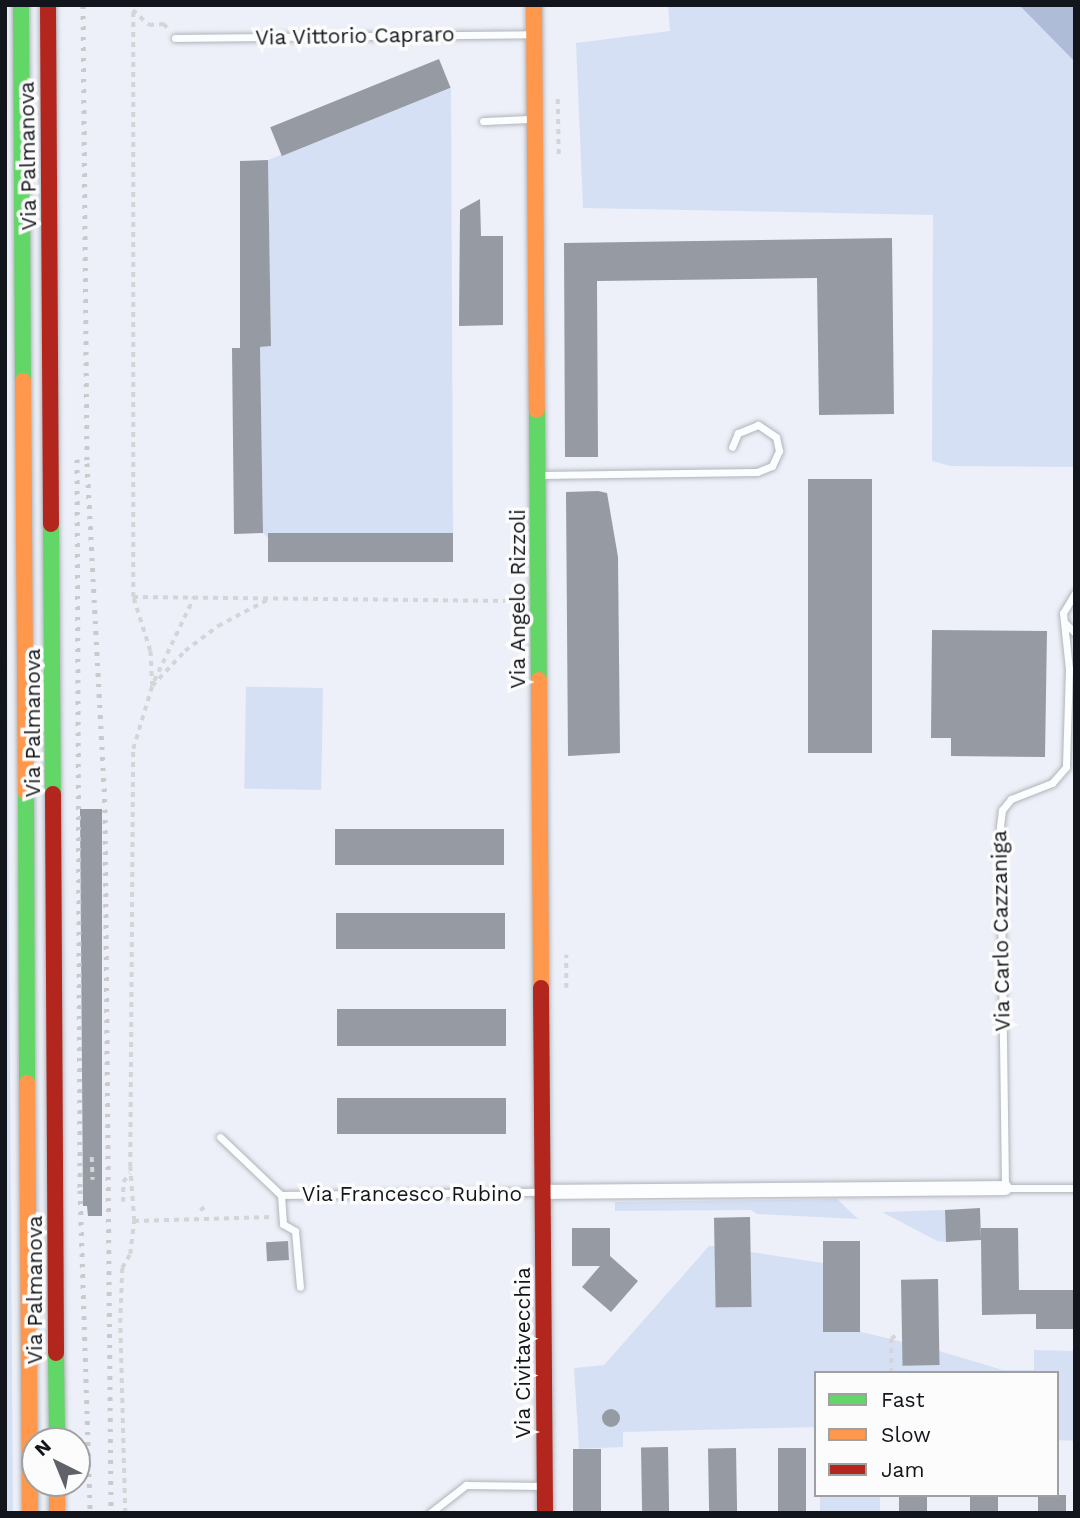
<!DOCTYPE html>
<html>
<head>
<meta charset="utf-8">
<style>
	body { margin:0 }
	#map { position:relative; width:1080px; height:1518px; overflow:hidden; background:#edf0f8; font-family:"Work Sans",sans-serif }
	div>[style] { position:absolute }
	.green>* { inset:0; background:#d6e0f4; transform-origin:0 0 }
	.water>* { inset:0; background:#afbcd8 }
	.building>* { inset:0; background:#959aa3; transform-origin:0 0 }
	.round { border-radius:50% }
	.path>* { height:3.5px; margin-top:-1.75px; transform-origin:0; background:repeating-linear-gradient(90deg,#d4d5d7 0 5px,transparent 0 10px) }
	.roads { filter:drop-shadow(0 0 2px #b0b4ba) drop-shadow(0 0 2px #b0b4ba) }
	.lane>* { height:7px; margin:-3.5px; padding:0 3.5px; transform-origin:3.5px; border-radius:3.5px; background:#fcfdfe }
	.street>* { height:14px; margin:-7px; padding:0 7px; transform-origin:7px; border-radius:7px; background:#fcfdfe }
	.fast>* { height:16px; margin:-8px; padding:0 8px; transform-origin:8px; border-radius:8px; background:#63d668 }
	.slow>* { height:16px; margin:-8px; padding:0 8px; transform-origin:8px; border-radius:8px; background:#ff974d }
	.jam>* { height:16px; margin:-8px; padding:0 8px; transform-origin:8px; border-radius:8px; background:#b3261e }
	.rail>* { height:5px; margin-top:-2.5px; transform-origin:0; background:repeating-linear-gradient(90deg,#c9cacc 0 3.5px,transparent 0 10.5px) }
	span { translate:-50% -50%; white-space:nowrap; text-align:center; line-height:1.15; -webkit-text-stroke:7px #fcfcfc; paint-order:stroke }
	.street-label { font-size:21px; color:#12151b }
	.frame { position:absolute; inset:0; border:7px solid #12151b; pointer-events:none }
	.legend { position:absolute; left:814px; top:1371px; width:245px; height:126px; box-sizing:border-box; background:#fcfcfc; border:2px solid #9ea0a2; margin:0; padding:9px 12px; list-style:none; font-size:21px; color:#12151b }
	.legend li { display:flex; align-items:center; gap:14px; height:35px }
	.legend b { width:35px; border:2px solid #9ea0a2 }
	.north { position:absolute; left:21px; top:1427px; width:70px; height:70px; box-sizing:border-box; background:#fcfcfc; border:2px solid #9ea0a2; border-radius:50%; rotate:317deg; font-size:19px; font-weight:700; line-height:28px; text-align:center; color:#12151b }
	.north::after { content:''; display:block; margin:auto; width:24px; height:32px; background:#5f6268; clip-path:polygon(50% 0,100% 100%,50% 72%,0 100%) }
</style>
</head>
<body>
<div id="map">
	<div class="green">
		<div style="clip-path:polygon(668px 5px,1019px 5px,1075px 62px,1075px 467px,950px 466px,932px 461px,933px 215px,583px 208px,576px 43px,670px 31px)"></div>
		<div style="clip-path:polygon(451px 88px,453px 533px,268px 538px,263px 533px,260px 347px,271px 346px,268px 160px)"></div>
		<div style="clip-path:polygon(5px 336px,13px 1513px,5px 1513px)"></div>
		<div style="left:323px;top:688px;width:102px;height:77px;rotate:91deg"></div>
		<div style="clip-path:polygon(837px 1199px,858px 1219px,757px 1214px,751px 1210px,615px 1211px,615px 1202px)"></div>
		<div style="clip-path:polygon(945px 1210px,946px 1242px,937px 1241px,882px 1212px)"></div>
		<div style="clip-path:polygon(709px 1246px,715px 1246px,716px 1308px,751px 1307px,750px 1252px,823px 1263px,861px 1332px,903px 1342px,904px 1366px,939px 1351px,1003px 1370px,1034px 1370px,1034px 1350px,1075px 1351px,1075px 1441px,1057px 1440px,1057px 1373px,816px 1373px,816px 1427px,623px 1432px,623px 1447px,579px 1449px,574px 1368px,604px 1365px)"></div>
		<div style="left:820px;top:1495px;width:60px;height:18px"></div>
	</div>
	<div class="water">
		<div style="clip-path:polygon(1019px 5px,1075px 5px,1075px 62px,1022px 8px)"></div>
	</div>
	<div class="building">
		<div style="left:439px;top:59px;width:31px;height:182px;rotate:68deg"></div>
		<div style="clip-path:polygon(268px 160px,271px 346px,260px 347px,263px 533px,234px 534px,232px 348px,240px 348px,240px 161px)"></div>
		<div style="clip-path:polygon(480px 199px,481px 236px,503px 236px,503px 325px,459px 326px,460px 210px)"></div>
		<div style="clip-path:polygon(892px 238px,894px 414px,819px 415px,817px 278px,597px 281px,598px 457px,565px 457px,564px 243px)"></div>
		<div style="left:872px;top:479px;width:274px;height:64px;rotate:90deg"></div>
		<div style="clip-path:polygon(598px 491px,607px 493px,618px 557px,620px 753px,568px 756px,566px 492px)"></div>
		<div style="left:453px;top:533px;width:29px;height:185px;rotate:90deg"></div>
		<div style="clip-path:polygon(932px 630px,1047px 631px,1045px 757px,951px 756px,951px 738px,931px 738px)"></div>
		<div style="clip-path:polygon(80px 809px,102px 809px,102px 1216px,88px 1216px,87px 1206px,83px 1206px)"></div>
		<div style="left:504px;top:829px;width:36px;height:169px;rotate:90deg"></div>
		<div style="left:505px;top:913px;width:36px;height:169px;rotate:90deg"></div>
		<div style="left:506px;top:1009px;width:37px;height:169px;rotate:90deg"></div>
		<div style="left:506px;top:1098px;width:36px;height:169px;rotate:90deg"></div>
		<div style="clip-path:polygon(980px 1208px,981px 1239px,981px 1228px,1018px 1228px,1019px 1290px,1075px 1290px,1075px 1329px,1036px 1329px,1036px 1314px,982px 1315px,981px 1240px,946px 1242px,945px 1210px)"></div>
		<div style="left:750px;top:1217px;width:90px;height:36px;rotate:89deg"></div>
		<div style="clip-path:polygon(572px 1228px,610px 1228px,610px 1256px,638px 1281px,611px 1312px,582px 1287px,600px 1266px,572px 1266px)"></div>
		<div style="left:288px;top:1241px;width:19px;height:22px;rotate:87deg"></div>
		<div style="left:823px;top:1241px;width:37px;height:91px"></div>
		<div style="left:938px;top:1279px;width:86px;height:37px;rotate:89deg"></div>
		<div class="round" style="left:602px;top:1409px;width:18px;height:18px"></div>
		<div style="left:668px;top:1447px;width:66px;height:27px;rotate:89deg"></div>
		<div style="left:736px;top:1448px;width:65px;height:28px;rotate:89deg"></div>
		<div style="left:778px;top:1448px;width:28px;height:65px"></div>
		<div style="left:573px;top:1449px;width:28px;height:64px"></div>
		<div style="left:899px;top:1495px;width:28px;height:18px"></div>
		<div style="left:970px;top:1495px;width:28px;height:18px"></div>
		<div style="left:1038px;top:1495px;width:28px;height:18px"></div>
	</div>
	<div class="path">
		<div style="left:133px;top:10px;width:22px;rotate:43deg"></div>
		<div style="left:149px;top:25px;width:15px;rotate:-4deg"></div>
		<div style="left:164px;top:24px;width:6px;rotate:51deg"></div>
		<div style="left:558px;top:99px;width:58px;rotate:89deg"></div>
		<div style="left:133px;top:597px;width:382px;rotate:0.6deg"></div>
		<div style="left:154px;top:681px;width:93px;rotate:-64.5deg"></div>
		<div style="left:152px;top:686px;width:48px;rotate:-46.7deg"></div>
		<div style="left:185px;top:651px;width:41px;rotate:-37.1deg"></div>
		<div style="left:218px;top:626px;width:55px;rotate:-28deg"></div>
		<div style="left:566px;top:988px;width:33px;rotate:-90deg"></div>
		<div style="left:92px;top:1157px;width:23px;rotate:88deg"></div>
		<div style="left:123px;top:1202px;width:20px;rotate:-90deg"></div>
		<div style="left:123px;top:1182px;width:11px;rotate:-52deg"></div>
		<div style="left:200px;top:1210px;width:10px;rotate:-29deg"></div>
		<div style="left:134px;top:1221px;width:136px;rotate:-1.7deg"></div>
		<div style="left:891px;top:1373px;width:34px;rotate:-90deg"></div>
		<div style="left:891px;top:1339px;width:6px;rotate:-39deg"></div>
		<div style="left:125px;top:1513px;width:190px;rotate:-91.5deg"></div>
		<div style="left:120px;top:1323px;width:55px;rotate:-87.9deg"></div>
		<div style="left:122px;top:1268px;width:16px;rotate:-60deg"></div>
		<div style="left:130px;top:1254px;width:33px;rotate:-83deg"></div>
		<div style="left:134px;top:1221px;width:54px;rotate:-94.2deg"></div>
		<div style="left:130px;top:1167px;width:418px;rotate:-89.6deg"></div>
		<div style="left:133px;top:749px;width:66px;rotate:-73.2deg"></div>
		<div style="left:152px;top:686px;width:35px;rotate:-93deg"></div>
		<div style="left:150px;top:651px;width:57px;rotate:-107.5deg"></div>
		<div style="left:133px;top:597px;width:592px;rotate:-90deg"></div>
	</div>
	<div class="roads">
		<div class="lane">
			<div style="left:175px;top:38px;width:356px;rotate:-0.6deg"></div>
			<div style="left:483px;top:121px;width:48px;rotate:-2.4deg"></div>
			<div style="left:540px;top:475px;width:217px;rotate:-0.8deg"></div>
			<div style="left:757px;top:472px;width:16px;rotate:-22deg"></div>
			<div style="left:772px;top:466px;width:17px;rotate:-65deg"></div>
			<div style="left:779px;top:451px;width:14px;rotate:-102deg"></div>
			<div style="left:776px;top:437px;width:22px;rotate:-146deg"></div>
			<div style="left:758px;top:425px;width:22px;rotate:158deg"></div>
			<div style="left:738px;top:433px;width:15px;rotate:113deg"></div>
			<div style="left:1075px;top:593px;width:23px;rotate:121deg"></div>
			<div style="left:1063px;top:613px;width:56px;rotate:83.9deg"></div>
			<div style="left:1069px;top:669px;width:98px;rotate:91.8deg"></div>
			<div style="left:1066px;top:767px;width:21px;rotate:131deg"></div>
			<div style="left:1052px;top:783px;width:44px;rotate:158.7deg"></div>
			<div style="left:1011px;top:799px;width:14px;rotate:129deg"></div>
			<div style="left:1002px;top:810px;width:16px;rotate:97deg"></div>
			<div style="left:1000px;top:826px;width:362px;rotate:89.2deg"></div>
			<div style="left:1005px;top:1188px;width:70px"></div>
			<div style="left:1065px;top:623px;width:14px;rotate:45deg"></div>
			<div style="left:220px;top:1137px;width:84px;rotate:43.6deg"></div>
			<div style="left:281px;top:1195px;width:258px;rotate:-0.7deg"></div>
			<div style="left:281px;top:1195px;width:29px;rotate:86deg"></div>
			<div style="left:283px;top:1224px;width:14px;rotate:30deg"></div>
			<div style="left:295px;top:1231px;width:56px;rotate:84.9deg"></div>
			<div style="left:430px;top:1513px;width:46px;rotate:-37.9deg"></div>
			<div style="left:466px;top:1485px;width:78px;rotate:0.7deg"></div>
		</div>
		<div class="street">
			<div style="left:543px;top:1192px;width:462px;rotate:-0.5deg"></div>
		</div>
		<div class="fast">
			<div style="left:21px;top:5px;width:376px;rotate:89.7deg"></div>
			<div style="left:537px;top:410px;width:270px;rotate:89.6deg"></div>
			<div style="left:51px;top:524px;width:270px;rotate:89.6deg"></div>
			<div style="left:26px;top:792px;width:291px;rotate:89.8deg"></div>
			<div style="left:56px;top:1353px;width:88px;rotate:89.3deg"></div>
		</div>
		<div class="slow">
			<div style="left:534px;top:5px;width:405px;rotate:89.6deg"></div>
			<div style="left:23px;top:381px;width:411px;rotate:89.6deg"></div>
			<div style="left:539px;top:680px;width:308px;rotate:89.6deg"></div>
			<div style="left:27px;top:1083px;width:430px;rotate:89.6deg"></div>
			<div style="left:57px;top:1483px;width:30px;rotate:90deg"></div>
		</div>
		<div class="jam">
			<div style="left:48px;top:5px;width:519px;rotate:89.67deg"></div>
			<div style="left:53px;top:794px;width:559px;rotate:89.69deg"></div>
			<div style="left:541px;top:988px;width:525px;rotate:89.56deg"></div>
		</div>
	</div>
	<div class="rail">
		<div style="left:83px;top:5px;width:458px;rotate:89.5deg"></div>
		<div style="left:87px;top:463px;width:346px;rotate:87deg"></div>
		<div style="left:105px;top:809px;width:704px;rotate:89.51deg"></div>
		<div style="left:77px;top:459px;width:731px;rotate:89.76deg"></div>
		<div style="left:80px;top:1190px;width:323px;rotate:88.2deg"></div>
	</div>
	<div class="street-label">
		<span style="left:355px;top:36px;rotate:-1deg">Via Vittorio Capraro</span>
		<span style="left:28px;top:156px;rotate:-91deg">Via Palmanova</span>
		<span style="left:518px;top:599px;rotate:-90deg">Via Angelo Rizzoli</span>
		<span style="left:33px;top:723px;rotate:-90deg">Via Palmanova</span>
		<span style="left:1001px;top:931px;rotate:-91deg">Via Carlo Cazzaniga</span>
		<span style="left:412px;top:1194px">Via Francesco Rubino</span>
		<span style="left:35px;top:1290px;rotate:-90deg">Via Palmanova</span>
		<span style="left:523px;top:1353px;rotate:-90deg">Via Civitavecchia</span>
	</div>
	<div class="frame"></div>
	<ul class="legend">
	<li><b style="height:9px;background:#63d668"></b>Fast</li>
	<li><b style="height:9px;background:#ff974d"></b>Slow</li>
	<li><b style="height:9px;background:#b3261e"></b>Jam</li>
	</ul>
	<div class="north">N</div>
</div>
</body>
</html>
